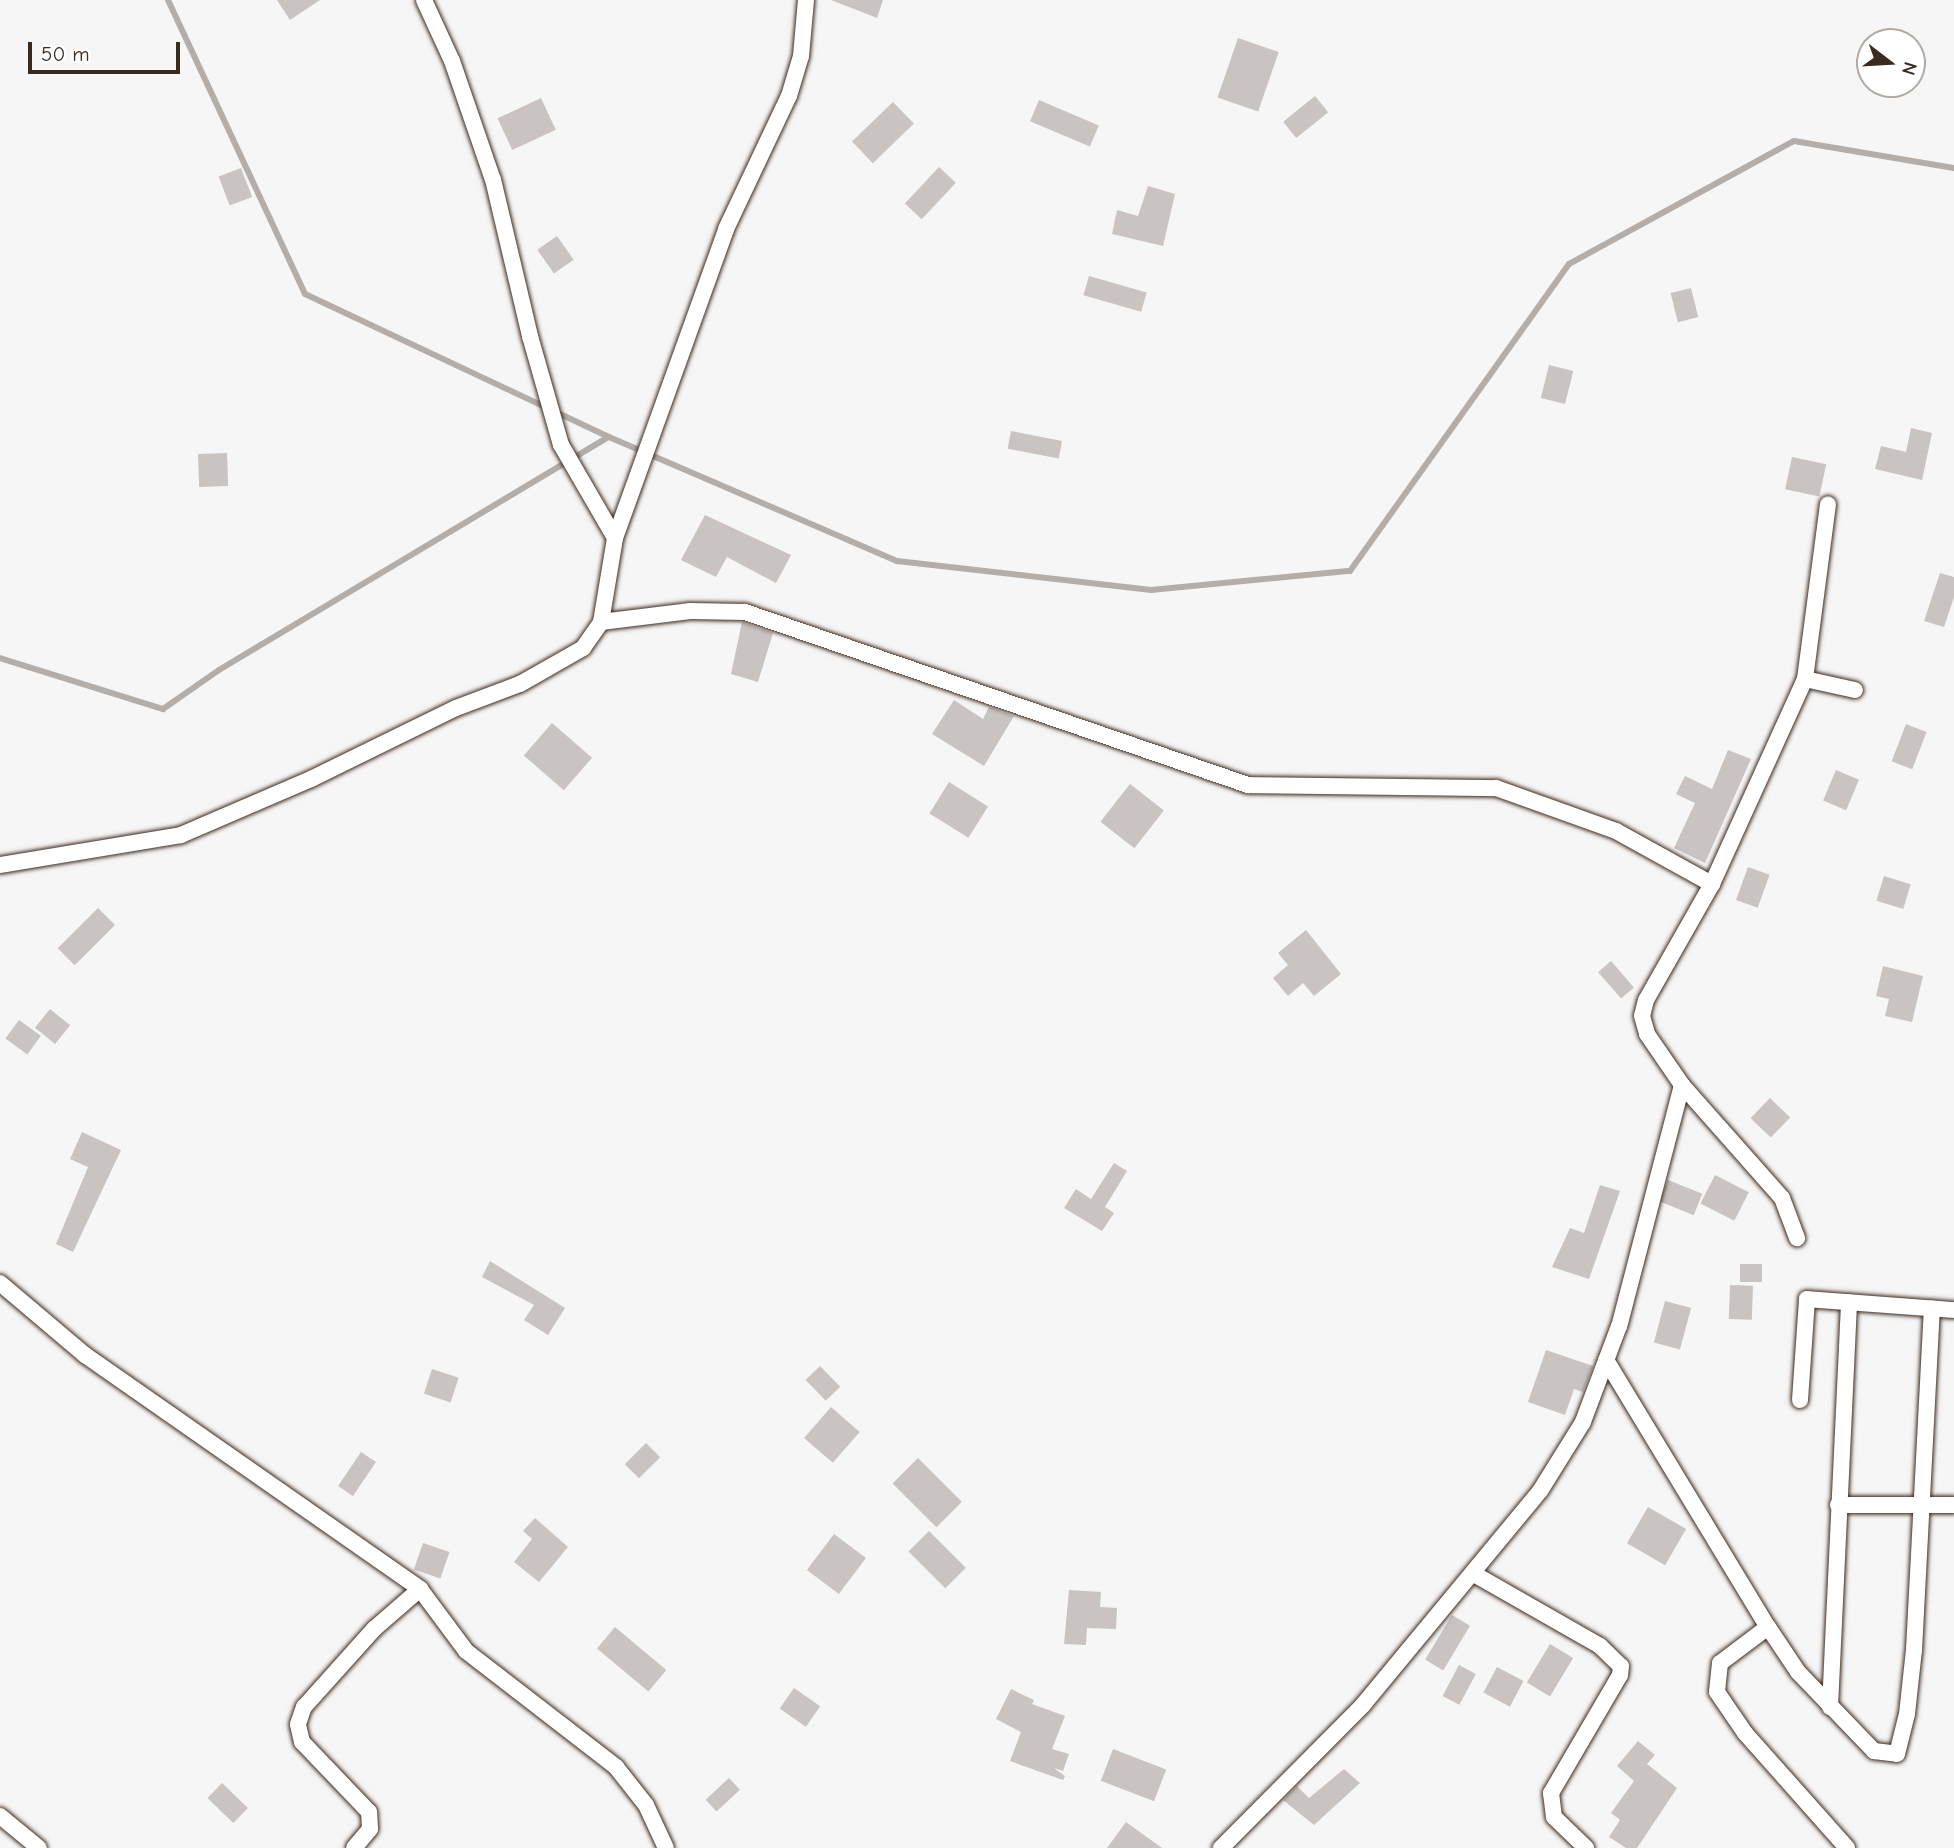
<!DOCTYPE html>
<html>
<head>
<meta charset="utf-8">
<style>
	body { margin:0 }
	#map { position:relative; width:1954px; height:1848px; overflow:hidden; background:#f7f6f6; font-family:"Comic Neue",sans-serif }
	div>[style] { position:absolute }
	.stream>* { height:6px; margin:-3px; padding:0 3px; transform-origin:3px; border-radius:3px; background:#b4aeaa }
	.building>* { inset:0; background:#c9c3c1; transform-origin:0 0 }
	.roads { filter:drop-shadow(0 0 2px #3b2a1e) drop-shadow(0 0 2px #3b2a1e) }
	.minor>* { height:16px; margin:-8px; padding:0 8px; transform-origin:8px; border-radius:8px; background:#fff }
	span { translate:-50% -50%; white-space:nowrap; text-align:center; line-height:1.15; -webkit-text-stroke:5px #fff; paint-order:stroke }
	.north { position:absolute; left:1856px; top:28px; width:70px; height:70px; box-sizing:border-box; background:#fff; border:2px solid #b1aaa5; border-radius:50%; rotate:107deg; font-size:19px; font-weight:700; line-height:28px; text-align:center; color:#3b2a1e }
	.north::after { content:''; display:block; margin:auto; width:24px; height:32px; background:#3b2a1e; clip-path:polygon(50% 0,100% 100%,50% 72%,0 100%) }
	.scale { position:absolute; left:28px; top:42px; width:152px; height:32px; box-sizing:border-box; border:4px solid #3b2a1e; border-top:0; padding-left:9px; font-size:21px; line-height:24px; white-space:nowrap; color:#3b2a1e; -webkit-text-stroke:5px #fff; paint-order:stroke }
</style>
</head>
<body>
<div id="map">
	<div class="stream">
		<div style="left:168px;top:0;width:324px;rotate:65deg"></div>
		<div style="left:305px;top:294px;width:336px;rotate:25.2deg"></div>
		<div style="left:609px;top:437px;width:314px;rotate:23.3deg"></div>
		<div style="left:897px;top:561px;width:256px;rotate:6.5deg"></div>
		<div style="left:1151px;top:590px;width:200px;rotate:-5.5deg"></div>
		<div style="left:1350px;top:571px;width:377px;rotate:-54.5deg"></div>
		<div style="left:1569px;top:264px;width:256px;rotate:-28.7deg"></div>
		<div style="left:1794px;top:141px;width:162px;rotate:9.6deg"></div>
		<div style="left:0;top:658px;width:171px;rotate:17.4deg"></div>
		<div style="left:163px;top:709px;width:68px;rotate:-34.9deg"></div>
		<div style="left:219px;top:670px;width:454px;rotate:-30.9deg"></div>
	</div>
	<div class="building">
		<div style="clip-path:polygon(277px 0,320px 0,290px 20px)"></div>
		<div style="clip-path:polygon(831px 0,883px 0,877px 18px)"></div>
		<div style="left:1238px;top:38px;width:43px;height:63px;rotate:19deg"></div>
		<div style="left:1315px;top:96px;width:21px;height:41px;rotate:51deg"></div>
		<div style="left:541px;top:98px;width:35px;height:48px;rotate:65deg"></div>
		<div style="left:1039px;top:100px;width:65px;height:23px;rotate:23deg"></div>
		<div style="left:893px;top:102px;width:30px;height:57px;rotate:46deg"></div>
		<div style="left:939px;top:167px;width:23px;height:50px;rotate:43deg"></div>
		<div style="left:241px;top:168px;width:31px;height:24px;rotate:69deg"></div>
		<div style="clip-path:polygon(1148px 186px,1175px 194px,1163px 246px,1112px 234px,1117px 210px,1138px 216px)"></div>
		<div style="left:557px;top:236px;width:29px;height:24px;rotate:55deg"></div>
		<div style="left:1089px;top:276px;width:60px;height:20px;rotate:16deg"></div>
		<div style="left:1691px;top:288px;width:30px;height:21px;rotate:76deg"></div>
		<div style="left:1549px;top:365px;width:25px;height:34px;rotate:14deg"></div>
		<div style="clip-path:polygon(1911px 428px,1932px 433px,1922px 480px,1875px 469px,1881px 446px,1906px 452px)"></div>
		<div style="left:1011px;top:431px;width:52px;height:18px;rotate:11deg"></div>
		<div style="left:227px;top:453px;width:33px;height:29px;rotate:88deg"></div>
		<div style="left:1792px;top:457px;width:35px;height:33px;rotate:12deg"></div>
		<div style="clip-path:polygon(705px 515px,791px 555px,776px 583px,727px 557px,716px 577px,681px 560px)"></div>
		<div style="clip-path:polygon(1940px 573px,1954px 577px,1954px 597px,1944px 627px,1924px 621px)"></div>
		<div style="clip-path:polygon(742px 622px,773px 633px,758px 682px,731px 674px)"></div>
		<div style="clip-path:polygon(954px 700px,983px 719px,989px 707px,1014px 716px,984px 766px,932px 734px)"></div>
		<div style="left:552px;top:723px;width:53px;height:43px;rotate:41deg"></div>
		<div style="left:1906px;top:724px;width:22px;height:40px;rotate:21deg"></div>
		<div style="clip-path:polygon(1728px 750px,1751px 759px,1705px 863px,1674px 848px,1695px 803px,1676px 794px,1685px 776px,1712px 789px)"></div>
		<div style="left:1836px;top:770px;width:25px;height:33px;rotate:23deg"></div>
		<div style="left:949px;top:782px;width:46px;height:37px;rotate:32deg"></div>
		<div style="left:1130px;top:784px;width:43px;height:48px;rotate:38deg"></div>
		<div style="left:1748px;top:867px;width:23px;height:35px;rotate:20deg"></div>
		<div style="left:1884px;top:876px;width:28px;height:26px;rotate:17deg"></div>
		<div style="left:98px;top:908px;width:24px;height:57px;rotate:45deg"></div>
		<div style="clip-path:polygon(1306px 930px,1341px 974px,1314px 996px,1303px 983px,1288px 996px,1273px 978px,1288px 965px,1278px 953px)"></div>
		<div style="left:1611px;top:961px;width:35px;height:17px;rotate:49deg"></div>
		<div style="clip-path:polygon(1883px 966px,1923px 976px,1912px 1022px,1885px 1016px,1889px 999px,1876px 996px)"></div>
		<div style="left:50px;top:1009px;width:26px;height:24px;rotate:39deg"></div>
		<div style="left:19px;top:1020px;width:27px;height:23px;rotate:36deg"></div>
		<div style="left:1770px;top:1098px;width:28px;height:28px;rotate:44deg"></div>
		<div style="clip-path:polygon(82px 1132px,121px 1150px,73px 1252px,56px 1244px,88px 1167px,70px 1159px)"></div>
		<div style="clip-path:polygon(1114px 1163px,1127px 1171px,1105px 1207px,1114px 1213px,1102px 1231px,1064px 1208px,1076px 1189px,1091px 1199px)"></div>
		<div style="left:1715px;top:1175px;width:38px;height:32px;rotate:27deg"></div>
		<div style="left:1668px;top:1180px;width:37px;height:23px;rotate:22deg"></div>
		<div style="clip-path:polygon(1600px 1185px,1620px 1191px,1589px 1279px,1552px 1267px,1570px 1228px,1584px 1233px)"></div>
		<div style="clip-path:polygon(490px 1261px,565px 1308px,548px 1335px,524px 1320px,534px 1305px,482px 1277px)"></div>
		<div style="left:1740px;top:1264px;width:22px;height:18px"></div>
		<div style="left:1730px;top:1285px;width:23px;height:34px;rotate:2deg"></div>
		<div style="left:1665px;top:1301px;width:27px;height:43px;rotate:15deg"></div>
		<div style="clip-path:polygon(1546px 1350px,1593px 1366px,1583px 1392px,1574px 1389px,1565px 1415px,1528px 1402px)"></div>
		<div style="left:820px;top:1366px;width:29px;height:20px;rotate:46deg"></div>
		<div style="left:432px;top:1369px;width:28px;height:26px;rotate:18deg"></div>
		<div style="left:831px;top:1407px;width:38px;height:41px;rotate:41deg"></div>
		<div style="left:646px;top:1443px;width:20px;height:30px;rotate:45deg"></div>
		<div style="left:361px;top:1452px;width:18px;height:41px;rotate:34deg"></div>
		<div style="left:918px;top:1458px;width:62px;height:36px;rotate:45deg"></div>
		<div style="left:1648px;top:1507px;width:44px;height:42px;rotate:30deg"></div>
		<div style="clip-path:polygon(535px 1518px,568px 1547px,539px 1582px,514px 1562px,532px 1539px,523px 1531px)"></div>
		<div style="left:929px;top:1531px;width:52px;height:29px;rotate:45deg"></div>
		<div style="left:834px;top:1534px;width:40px;height:45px;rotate:37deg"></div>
		<div style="left:423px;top:1543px;width:28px;height:28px;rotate:19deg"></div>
		<div style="clip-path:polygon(1069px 1590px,1101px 1592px,1100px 1607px,1117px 1608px,1116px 1629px,1087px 1628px,1086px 1645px,1064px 1644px)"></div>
		<div style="left:1452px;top:1615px;width:21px;height:52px;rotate:31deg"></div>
		<div style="left:615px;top:1627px;width:67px;height:28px;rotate:40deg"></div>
		<div style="left:1550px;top:1644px;width:27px;height:45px;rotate:31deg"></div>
		<div style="left:1459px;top:1665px;width:19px;height:35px;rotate:28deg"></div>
		<div style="left:1497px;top:1667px;width:30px;height:29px;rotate:28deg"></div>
		<div style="left:794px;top:1688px;width:32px;height:25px;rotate:35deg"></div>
		<div style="clip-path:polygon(1011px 1689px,1034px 1700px,1032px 1704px,1065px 1716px,1052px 1749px,1069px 1754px,1063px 1771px,1054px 1768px,1065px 1776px,1063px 1780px,1010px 1761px,1021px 1732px,996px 1719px)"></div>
		<div style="clip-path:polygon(1638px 1741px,1655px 1755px,1647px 1764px,1677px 1788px,1637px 1848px,1626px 1848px,1609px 1837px,1620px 1820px,1611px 1813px,1634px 1781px,1617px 1766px)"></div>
		<div style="left:1113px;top:1749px;width:57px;height:34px;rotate:21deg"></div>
		<div style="clip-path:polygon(1344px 1769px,1360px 1783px,1314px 1825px,1283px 1800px,1297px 1786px,1309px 1798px)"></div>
		<div style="left:729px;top:1778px;width:16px;height:32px;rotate:47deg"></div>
		<div style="left:222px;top:1783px;width:36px;height:21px;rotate:44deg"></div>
		<div style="clip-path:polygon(1126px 1822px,1162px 1848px,1107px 1848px)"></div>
	</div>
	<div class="roads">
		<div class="minor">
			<div style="left:615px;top:538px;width:328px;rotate:-70.2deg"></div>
			<div style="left:726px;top:229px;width:147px;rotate:-64.7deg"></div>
			<div style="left:789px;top:96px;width:42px;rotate:-73.3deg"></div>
			<div style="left:801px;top:56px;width:56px;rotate:-84.9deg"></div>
			<div style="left:601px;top:622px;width:90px;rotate:-7deg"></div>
			<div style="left:690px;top:611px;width:55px;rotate:1deg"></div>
			<div style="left:745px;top:612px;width:532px;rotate:18.98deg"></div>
			<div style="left:1248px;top:785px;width:248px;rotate:0.7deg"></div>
			<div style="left:1496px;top:788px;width:127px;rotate:19.7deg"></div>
			<div style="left:1616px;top:831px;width:110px;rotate:28.9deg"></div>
			<div style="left:1712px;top:884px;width:133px;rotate:119.6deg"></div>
			<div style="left:1646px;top:1000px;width:16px;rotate:104deg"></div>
			<div style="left:1642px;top:1016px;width:19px;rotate:74deg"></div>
			<div style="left:1647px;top:1034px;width:62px;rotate:55.5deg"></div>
			<div style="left:1682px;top:1085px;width:249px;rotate:104.6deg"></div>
			<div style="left:1619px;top:1326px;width:103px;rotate:110.6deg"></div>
			<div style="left:1583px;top:1422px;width:81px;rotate:121.9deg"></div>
			<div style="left:1540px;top:1491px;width:278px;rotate:129.6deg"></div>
			<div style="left:1363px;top:1705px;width:202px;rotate:134.8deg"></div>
			<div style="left:1805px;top:679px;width:51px;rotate:12.4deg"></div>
			<div style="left:0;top:865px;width:183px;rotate:-9.4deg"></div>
			<div style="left:181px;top:835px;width:142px;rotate:-23.3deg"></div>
			<div style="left:311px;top:779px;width:161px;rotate:-26.1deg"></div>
			<div style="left:456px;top:708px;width:68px;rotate:-20.6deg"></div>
			<div style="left:520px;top:684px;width:73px;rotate:-29.7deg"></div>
			<div style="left:583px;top:648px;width:32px;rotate:-55deg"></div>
			<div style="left:601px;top:622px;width:85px;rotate:-80.5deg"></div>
			<div style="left:615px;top:538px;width:108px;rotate:-120.1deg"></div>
			<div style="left:561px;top:445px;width:113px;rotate:-105.9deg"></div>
			<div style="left:530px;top:336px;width:160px;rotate:-103.3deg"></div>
			<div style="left:493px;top:180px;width:126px;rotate:-109deg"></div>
			<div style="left:452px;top:61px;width:67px;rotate:-114.7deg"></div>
			<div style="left:1712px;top:884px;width:225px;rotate:-65.6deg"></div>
			<div style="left:1805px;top:679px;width:176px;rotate:-82.5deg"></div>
			<div style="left:1682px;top:1085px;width:151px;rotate:48.5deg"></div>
			<div style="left:1782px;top:1198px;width:43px;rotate:69.4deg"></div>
			<div style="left:0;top:1283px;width:111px;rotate:40.3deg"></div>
			<div style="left:85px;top:1355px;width:409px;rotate:34.9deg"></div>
			<div style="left:1606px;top:1360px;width:312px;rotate:58.8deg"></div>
			<div style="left:1768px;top:1627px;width:60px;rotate:143.1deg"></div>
			<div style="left:1720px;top:1663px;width:29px;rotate:96deg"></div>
			<div style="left:1717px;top:1692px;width:50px;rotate:55.7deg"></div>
			<div style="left:1745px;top:1733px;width:154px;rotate:48.4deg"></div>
			<div style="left:1800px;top:1400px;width:101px;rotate:-86deg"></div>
			<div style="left:1807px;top:1299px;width:147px;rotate:4.3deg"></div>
			<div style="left:1838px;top:1505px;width:116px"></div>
			<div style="left:1474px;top:1574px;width:145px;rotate:29.7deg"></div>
			<div style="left:1600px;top:1646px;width:29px;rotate:44deg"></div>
			<div style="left:1621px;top:1666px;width:9px;rotate:96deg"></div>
			<div style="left:1620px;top:1675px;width:137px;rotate:120.3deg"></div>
			<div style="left:1551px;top:1793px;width:24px;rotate:83deg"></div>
			<div style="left:1554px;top:1817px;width:45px;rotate:44.1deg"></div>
			<div style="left:1768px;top:1627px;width:54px;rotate:56.3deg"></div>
			<div style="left:1798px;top:1672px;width:110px;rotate:46.1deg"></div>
			<div style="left:1874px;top:1751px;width:23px;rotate:7deg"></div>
			<div style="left:1897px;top:1754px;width:41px;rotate:-76deg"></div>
			<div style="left:1907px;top:1714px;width:64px;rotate:-83.8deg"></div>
			<div style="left:1914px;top:1650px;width:342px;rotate:-87deg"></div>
			<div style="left:1830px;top:1707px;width:405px;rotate:-87.3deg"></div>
			<div style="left:0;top:1816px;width:50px;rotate:39.4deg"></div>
			<div style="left:354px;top:1848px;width:25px;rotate:-50deg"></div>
			<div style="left:370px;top:1829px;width:17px;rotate:-93deg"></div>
			<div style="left:369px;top:1812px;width:97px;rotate:-133.7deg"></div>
			<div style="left:302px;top:1742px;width:18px;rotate:-103deg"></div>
			<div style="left:298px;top:1724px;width:18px;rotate:-71deg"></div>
			<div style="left:304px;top:1707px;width:105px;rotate:-48.1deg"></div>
			<div style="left:374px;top:1629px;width:61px;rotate:-41deg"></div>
			<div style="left:420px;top:1589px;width:77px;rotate:53.4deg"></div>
			<div style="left:466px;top:1651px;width:190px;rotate:37.7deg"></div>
			<div style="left:616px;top:1767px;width:48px;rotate:51.7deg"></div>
			<div style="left:646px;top:1805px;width:47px;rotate:65.1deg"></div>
		</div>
	</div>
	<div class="north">N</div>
	<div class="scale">50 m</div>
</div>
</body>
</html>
